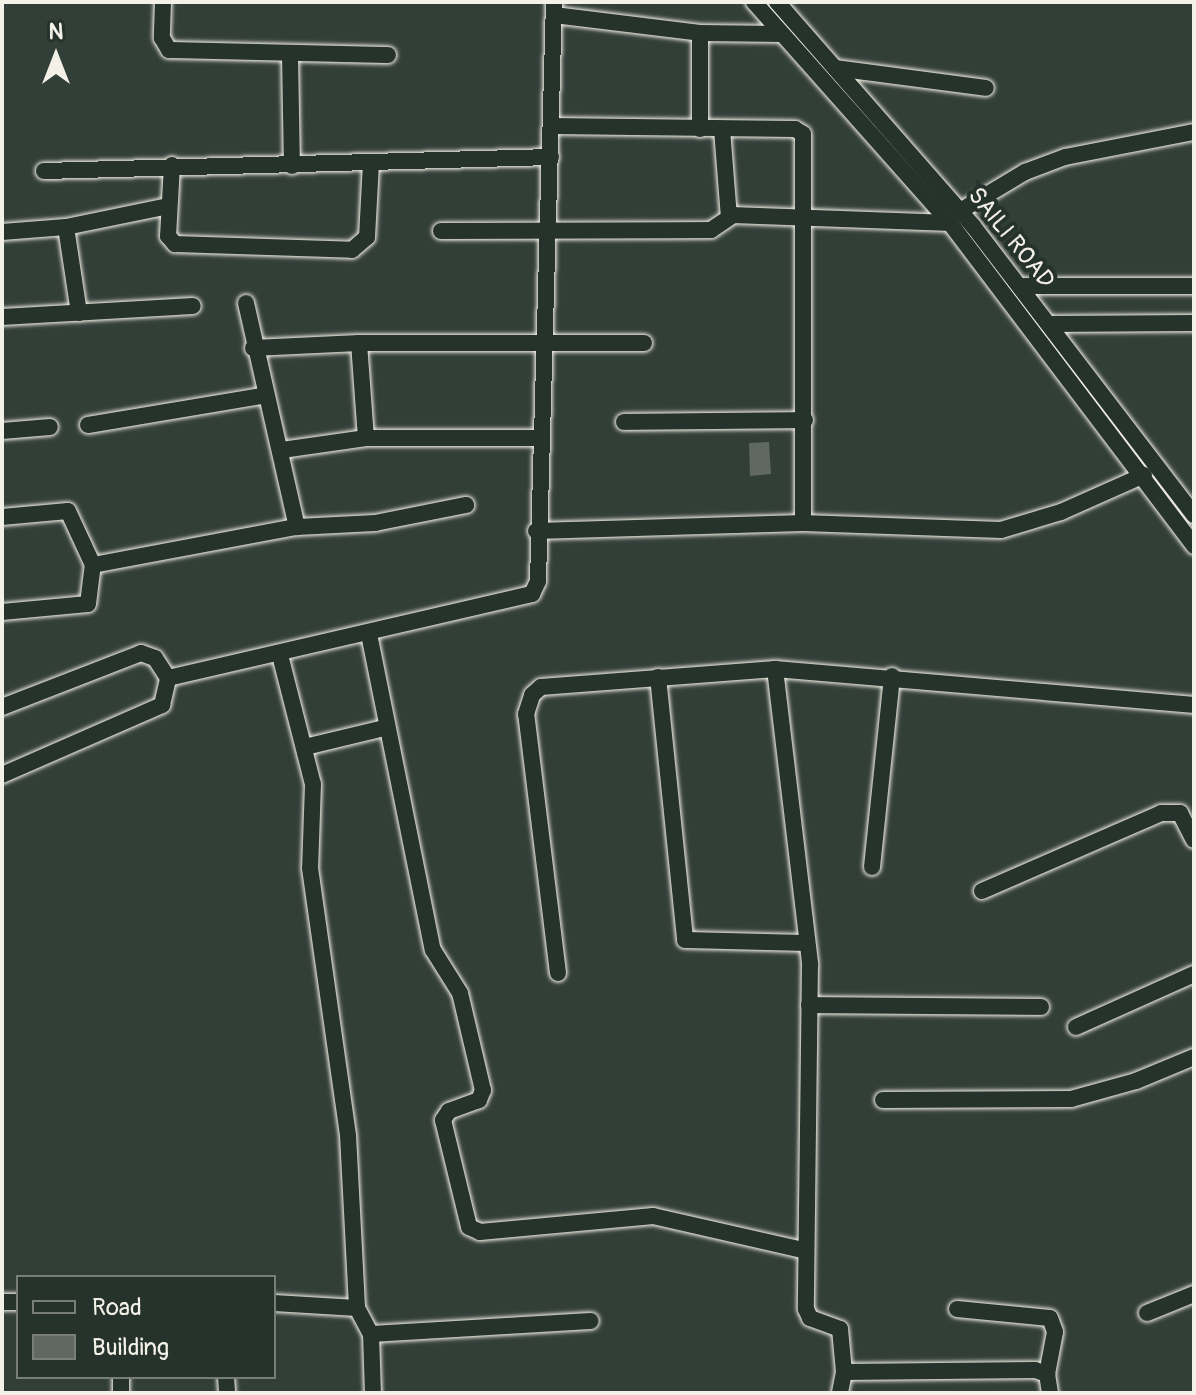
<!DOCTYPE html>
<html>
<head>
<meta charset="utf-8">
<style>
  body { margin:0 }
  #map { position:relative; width:1196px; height:1395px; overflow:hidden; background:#323e38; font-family:Pangolin,sans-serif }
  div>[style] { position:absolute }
  .building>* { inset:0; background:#5f6861 }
  .roads { filter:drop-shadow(0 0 2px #f4f1e8) drop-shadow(0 0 2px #f4f1e8) }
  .minor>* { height:16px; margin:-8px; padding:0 8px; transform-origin:8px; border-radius:8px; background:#26332d }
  span { translate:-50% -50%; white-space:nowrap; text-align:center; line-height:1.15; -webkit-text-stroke:8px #26332d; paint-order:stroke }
  .street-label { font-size:24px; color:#f4f1e8 }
  .frame { position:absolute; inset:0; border:4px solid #f4f1e8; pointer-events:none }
  .legend { position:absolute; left:16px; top:1275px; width:260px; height:104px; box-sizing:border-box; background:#26332d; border:2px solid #787f78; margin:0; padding:10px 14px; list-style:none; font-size:24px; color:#f4f1e8 }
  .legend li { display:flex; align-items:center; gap:16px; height:40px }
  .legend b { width:40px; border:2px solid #787f78 }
  .north { position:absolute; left:16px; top:16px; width:80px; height:80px; -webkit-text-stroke:6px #26332d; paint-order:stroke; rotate:0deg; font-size:22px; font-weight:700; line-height:32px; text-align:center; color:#f4f1e8 }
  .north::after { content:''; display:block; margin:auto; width:28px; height:36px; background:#f4f1e8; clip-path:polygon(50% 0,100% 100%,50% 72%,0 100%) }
</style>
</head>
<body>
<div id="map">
  <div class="building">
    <div style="clip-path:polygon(769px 442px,771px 474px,750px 476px,749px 443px)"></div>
  </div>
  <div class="roads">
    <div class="minor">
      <div style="left:163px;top:2px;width:36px;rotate:92deg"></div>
      <div style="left:162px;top:38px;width:14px;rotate:60deg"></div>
      <div style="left:169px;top:50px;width:219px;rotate:1.3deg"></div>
      <div style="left:754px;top:2px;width:295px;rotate:48.4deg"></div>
      <div style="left:950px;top:223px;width:405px;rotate:52.9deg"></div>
      <div style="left:777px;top:2px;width:298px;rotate:48.8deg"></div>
      <div style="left:973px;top:226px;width:364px;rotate:52.6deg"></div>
      <div style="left:554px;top:15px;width:147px;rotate:7deg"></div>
      <div style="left:700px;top:33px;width:82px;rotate:0.7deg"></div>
      <div style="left:290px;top:55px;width:111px;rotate:89deg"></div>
      <div style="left:835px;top:68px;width:152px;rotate:7.5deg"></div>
      <div style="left:552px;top:126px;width:243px;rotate:0.7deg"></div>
      <div style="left:795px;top:129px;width:9px;rotate:32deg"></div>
      <div style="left:803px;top:134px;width:389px;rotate:90deg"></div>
      <div style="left:700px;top:129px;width:96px;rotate:-90deg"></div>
      <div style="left:722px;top:129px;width:88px;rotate:85.5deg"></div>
      <div style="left:172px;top:165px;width:71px;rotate:93.2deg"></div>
      <div style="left:168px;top:236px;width:11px;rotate:49deg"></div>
      <div style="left:175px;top:244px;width:177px;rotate:1.9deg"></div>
      <div style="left:352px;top:250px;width:20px;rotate:-41deg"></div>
      <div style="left:367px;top:237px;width:75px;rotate:-86.9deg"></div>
      <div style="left:44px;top:171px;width:507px;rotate:-1.58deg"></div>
      <div style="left:960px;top:211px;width:76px;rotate:-31deg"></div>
      <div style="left:1025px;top:172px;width:43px;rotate:-20.6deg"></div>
      <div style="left:1065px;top:157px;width:131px;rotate:-11deg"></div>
      <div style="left:66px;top:227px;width:87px;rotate:81.4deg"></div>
      <div style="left:441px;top:231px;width:270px;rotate:-0.2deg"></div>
      <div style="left:711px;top:230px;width:27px;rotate:-34deg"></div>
      <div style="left:733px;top:215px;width:217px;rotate:2.1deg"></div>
      <div style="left:2px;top:232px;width:64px;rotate:-4.5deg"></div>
      <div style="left:66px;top:227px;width:104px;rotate:-11.6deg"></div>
      <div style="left:1020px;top:286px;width:174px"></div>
      <div style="left:246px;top:303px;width:230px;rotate:77.2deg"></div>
      <div style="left:2px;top:317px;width:191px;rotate:-3.3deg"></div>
      <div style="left:1049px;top:324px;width:145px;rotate:-0.4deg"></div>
      <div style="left:359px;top:343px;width:95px;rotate:85.8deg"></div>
      <div style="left:253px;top:348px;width:106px;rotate:-2.7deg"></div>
      <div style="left:359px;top:343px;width:285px"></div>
      <div style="left:624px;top:422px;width:181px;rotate:-0.6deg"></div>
      <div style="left:88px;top:425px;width:181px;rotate:-9.5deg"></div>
      <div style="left:2px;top:431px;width:48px;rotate:-4.8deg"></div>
      <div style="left:282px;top:450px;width:85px;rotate:-8.1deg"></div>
      <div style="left:366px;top:438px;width:173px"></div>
      <div style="left:2px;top:517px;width:66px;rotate:-5.2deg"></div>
      <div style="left:68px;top:511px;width:60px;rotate:65.2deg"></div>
      <div style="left:93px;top:565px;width:208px;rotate:-10.6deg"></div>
      <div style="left:297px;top:527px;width:78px;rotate:-2.9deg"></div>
      <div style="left:375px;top:523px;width:93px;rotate:-11.2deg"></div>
      <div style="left:536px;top:531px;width:267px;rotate:-1.7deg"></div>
      <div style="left:803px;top:523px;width:198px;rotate:2deg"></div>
      <div style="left:1001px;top:530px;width:63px;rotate:-16.7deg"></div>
      <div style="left:1061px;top:512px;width:91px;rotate:-24deg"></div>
      <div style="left:2px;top:612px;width:86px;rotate:-5.3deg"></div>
      <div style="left:88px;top:604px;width:39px;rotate:-83deg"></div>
      <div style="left:369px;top:634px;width:322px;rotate:78.6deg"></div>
      <div style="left:433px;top:950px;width:51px;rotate:57.9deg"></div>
      <div style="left:460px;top:993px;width:100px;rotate:76.7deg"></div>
      <div style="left:483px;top:1090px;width:11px;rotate:112deg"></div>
      <div style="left:479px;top:1100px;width:32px;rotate:160deg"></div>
      <div style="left:449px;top:1111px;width:11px;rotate:124deg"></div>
      <div style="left:443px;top:1120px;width:110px;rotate:76.3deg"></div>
      <div style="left:469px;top:1227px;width:12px;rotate:24deg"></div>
      <div style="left:480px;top:1232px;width:174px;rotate:-5.3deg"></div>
      <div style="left:653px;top:1216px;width:154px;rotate:12.8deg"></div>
      <div style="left:280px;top:655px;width:133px;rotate:75.7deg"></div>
      <div style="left:313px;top:784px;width:84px;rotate:92deg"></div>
      <div style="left:310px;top:868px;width:270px;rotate:81.9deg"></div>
      <div style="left:348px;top:1135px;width:173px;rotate:87deg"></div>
      <div style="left:775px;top:669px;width:297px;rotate:83.2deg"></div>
      <div style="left:810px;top:964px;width:345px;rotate:90.7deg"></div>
      <div style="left:806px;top:1309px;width:10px;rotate:66deg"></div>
      <div style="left:810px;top:1318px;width:32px;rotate:20deg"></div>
      <div style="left:840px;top:1329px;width:43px;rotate:84.7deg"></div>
      <div style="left:844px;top:1372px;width:21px;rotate:101deg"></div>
      <div style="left:658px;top:677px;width:264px;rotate:84.1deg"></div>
      <div style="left:685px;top:940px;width:122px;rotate:1.4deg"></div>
      <div style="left:2px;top:707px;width:149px;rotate:-21.2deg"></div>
      <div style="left:141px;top:653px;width:15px;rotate:20deg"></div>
      <div style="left:155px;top:658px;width:24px;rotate:57deg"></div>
      <div style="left:305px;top:747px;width:81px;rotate:-13.5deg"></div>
      <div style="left:2px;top:775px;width:175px;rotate:-23.6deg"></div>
      <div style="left:162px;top:705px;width:28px;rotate:-77deg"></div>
      <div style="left:168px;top:678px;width:374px;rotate:-13deg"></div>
      <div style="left:532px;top:594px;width:14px;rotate:-65deg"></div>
      <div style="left:538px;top:581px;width:579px;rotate:-88.42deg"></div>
      <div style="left:872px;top:867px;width:192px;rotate:-84deg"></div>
      <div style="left:982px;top:891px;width:195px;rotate:-23.5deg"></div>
      <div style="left:1161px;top:813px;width:19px"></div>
      <div style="left:1180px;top:813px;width:30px;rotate:63deg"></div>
      <div style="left:558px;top:973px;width:261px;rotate:-97deg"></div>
      <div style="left:526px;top:714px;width:20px;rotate:-72deg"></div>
      <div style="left:532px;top:695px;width:12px;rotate:-42deg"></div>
      <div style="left:541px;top:687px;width:235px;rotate:-4.4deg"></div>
      <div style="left:775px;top:669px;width:421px;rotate:4.9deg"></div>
      <div style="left:809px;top:1005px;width:232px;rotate:0.5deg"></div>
      <div style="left:1076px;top:1027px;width:129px;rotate:-24.2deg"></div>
      <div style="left:883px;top:1100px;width:188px;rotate:-0.3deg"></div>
      <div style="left:1071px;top:1099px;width:67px;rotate:-15.5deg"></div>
      <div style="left:1136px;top:1081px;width:63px;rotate:-22.5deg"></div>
      <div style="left:2px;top:1302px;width:16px"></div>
      <div style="left:274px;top:1303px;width:83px;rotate:3.4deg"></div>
      <div style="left:357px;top:1308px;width:30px;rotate:62deg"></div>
      <div style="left:371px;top:1334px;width:59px;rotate:88.1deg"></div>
      <div style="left:957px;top:1309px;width:93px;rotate:5.5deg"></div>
      <div style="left:1050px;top:1318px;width:15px;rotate:70deg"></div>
      <div style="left:1055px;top:1332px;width:43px;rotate:100.8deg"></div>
      <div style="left:1147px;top:1313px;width:51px;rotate:-22deg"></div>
      <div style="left:371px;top:1334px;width:220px;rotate:-3.4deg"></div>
      <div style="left:844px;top:1372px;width:191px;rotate:-0.6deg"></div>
      <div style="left:1035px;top:1370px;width:13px;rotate:18deg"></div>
      <div style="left:1047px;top:1374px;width:19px;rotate:81deg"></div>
      <div style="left:226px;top:1377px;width:16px;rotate:86deg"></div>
      <div style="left:121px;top:1393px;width:16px;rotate:-90deg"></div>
    </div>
  </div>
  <div class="street-label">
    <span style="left:1011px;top:238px;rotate:51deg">SAILI ROAD</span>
  </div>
  <div class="frame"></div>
  <ul class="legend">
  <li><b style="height:10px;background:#26332d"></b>Road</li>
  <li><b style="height:22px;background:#5f6861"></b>Building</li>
  </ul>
  <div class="north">N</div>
</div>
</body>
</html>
